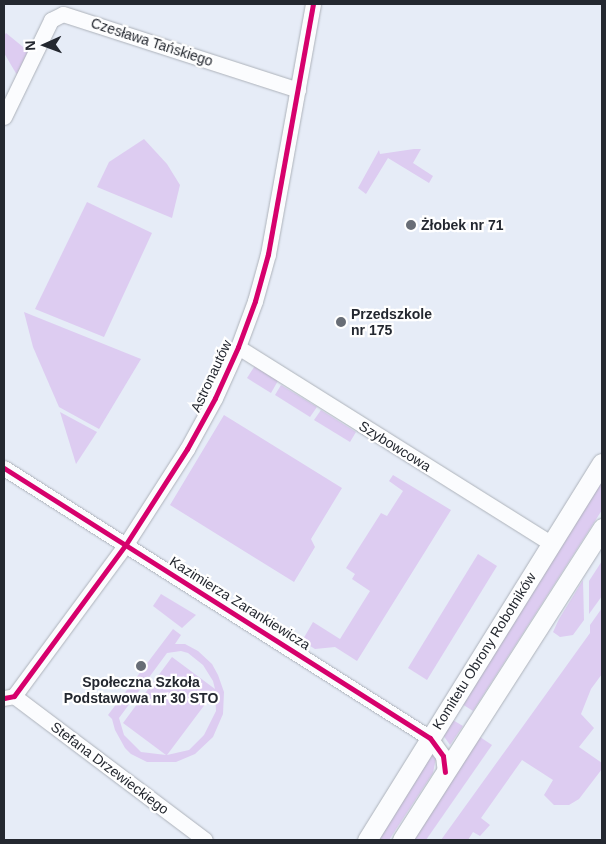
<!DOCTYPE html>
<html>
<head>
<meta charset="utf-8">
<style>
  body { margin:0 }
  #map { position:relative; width:606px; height:844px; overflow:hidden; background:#e6ecf7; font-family:Arial,sans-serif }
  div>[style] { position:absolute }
  .green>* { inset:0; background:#ddccf1 }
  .roads { filter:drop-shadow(0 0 1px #adb2ba) drop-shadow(0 0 1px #adb2ba) }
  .minor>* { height:15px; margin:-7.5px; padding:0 7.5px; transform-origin:7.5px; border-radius:7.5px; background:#fbfcfe }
  .tertiary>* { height:19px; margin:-9.5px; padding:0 9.5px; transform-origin:9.5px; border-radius:9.5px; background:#fbfcfe }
  .cycleway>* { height:5px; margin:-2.5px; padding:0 2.5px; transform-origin:2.5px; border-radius:2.5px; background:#d6006c }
  .dots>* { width:14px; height:14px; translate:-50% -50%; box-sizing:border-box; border:2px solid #fff; border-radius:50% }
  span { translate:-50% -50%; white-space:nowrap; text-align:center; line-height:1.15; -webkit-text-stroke:4.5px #fff; paint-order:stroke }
  .street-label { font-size:14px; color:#242830 }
  .poi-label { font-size:14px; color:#242830; font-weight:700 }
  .left { translate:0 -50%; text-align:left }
  .frame { position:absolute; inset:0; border:5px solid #242830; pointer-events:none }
  .north { position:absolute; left:20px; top:20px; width:50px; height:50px; -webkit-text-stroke:4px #fff; paint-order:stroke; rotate:268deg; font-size:14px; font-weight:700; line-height:20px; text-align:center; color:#242830 }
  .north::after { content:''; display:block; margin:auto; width:18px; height:22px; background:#242830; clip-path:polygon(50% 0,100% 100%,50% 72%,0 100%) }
</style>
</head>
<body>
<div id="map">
  <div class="green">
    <div style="clip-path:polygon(6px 33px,28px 51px,17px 75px,4px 53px,4px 36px)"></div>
    <div style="clip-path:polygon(144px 139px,167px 164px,180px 185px,172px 218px,97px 187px,109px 162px)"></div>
    <div style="clip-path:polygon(414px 149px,421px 149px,413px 163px,433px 176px,429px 183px,388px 158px,366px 194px,358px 188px,379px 150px,380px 154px)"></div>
    <div style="clip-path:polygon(87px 202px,152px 233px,104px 337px,35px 309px)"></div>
    <div style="clip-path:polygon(24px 312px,141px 359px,99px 429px,59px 407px,33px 347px)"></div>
    <div style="clip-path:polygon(256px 364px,279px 379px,271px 393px,247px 378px)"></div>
    <div style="clip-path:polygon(281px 385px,317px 407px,310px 417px,275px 395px)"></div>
    <div style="clip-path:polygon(321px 410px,356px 432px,350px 442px,314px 420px)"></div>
    <div style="clip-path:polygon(60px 412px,97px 432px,76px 464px)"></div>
    <div style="clip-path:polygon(224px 415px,342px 488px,311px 539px,315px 547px,294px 582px,170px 505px)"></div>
    <div style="clip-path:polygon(393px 475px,451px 510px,357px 661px,335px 647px,315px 649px,302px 641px,313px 622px,340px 639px,370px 591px,352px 579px,355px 574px,346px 568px,381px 513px,387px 516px,403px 491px,389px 481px)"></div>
    <div style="clip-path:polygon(602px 479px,602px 510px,473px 711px,462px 704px)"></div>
    <div style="clip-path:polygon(602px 549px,583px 580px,584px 620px,573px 635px,560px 637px,553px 632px,559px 619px)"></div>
    <div style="clip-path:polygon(478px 554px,497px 566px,427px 680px,408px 668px)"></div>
    <div style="clip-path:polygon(602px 561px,602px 596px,589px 614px,589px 581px)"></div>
    <div style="clip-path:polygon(161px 594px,196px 615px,182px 628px,153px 606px)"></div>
    <div style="clip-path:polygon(602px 608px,602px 674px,591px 689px,581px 714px,594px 728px,579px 747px,602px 763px,602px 769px,579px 799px,569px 805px,554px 805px,544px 795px,553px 780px,522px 760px,481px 818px,490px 825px,480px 836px,473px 832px,468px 840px,441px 840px,590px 633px,590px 625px)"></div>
    <div style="clip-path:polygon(evenodd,173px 629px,181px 635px,175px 644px,185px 644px,198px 651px,212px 664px,218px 675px,224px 692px,223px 714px,213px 737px,195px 754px,176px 762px,147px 762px,131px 754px,125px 748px,115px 730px,112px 719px,108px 715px,173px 629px,181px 651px,188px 653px,203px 665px,213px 681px,215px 689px,172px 657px,123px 723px,166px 755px,141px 752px,124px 735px,119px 718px,167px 653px,181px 651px,173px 629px,215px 691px,216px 711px,204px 735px,189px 750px,167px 755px,215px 691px)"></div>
    <div style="clip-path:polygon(451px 719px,463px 726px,450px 745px,443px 735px)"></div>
    <div style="clip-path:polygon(480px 737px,492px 745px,426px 840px,413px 840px)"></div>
    <div style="clip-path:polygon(433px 753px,436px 758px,433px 773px,389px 840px,377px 840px)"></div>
  </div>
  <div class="roads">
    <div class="minor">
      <div style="left:4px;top:117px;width:108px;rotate:-64.1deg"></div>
      <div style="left:51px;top:20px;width:13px;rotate:-27deg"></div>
      <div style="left:63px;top:14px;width:247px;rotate:17.9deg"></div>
      <div style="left:238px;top:347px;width:371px;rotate:32.1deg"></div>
      <div style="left:4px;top:468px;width:504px;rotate:32.37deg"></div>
      <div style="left:430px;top:738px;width:22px;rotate:54deg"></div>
      <div style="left:443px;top:756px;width:16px;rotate:83deg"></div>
      <div style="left:14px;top:696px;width:239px;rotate:37deg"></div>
      <div style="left:4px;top:698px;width:10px;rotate:-11deg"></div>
      <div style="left:14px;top:696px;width:189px;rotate:-53.6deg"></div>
      <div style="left:126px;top:544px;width:113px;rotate:-57.3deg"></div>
      <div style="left:187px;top:449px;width:58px;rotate:-61.2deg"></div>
      <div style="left:215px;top:398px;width:56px;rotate:-65.7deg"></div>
      <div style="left:238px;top:347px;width:49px;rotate:-69.7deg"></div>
      <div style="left:255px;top:301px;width:49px;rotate:-74.5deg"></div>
      <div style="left:268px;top:254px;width:254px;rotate:-79.8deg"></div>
    </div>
    <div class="tertiary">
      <div style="left:367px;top:840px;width:444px;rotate:-58.1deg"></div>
      <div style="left:402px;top:840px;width:371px;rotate:-57.3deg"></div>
    </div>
  </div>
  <div class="cycleway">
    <div style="left:4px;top:468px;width:504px;rotate:32.37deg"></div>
    <div style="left:430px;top:738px;width:22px;rotate:54deg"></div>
    <div style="left:443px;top:756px;width:16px;rotate:83deg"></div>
    <div style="left:4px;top:698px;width:10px;rotate:-11deg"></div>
    <div style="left:14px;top:696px;width:189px;rotate:-53.6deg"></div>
    <div style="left:126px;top:544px;width:113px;rotate:-57.3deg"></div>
    <div style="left:187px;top:449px;width:58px;rotate:-61.2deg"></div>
    <div style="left:215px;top:398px;width:56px;rotate:-65.7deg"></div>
    <div style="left:238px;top:347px;width:49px;rotate:-69.7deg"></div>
    <div style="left:255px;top:301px;width:49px;rotate:-74.5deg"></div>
    <div style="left:268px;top:254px;width:254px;rotate:-79.8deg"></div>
  </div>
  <div class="dots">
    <div style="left:411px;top:225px;background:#686d76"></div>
    <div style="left:341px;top:322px;background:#686d76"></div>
    <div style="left:141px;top:666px;background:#686d76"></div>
  </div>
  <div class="street-label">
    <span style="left:152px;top:42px;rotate:18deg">Czesława Tańskiego</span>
    <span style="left:211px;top:376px;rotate:-65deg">Astronautów</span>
    <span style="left:395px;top:446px;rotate:32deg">Szybowcowa</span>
    <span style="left:240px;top:603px;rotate:32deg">Kazimierza Zarankiewicza</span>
    <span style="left:484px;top:651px;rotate:-58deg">Komitetu Obrony Robotników</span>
    <span style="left:110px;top:768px;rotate:37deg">Stefana Drzewieckiego</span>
  </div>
  <div class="poi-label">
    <span class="left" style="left:421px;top:225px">Żłobek nr 71</span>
    <span class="left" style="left:351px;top:322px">Przedszkole<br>nr 175</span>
    <span style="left:141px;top:690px">Społeczna Szkoła<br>Podstawowa nr 30 STO</span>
  </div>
  <div class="frame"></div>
  <div class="north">N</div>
</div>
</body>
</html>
